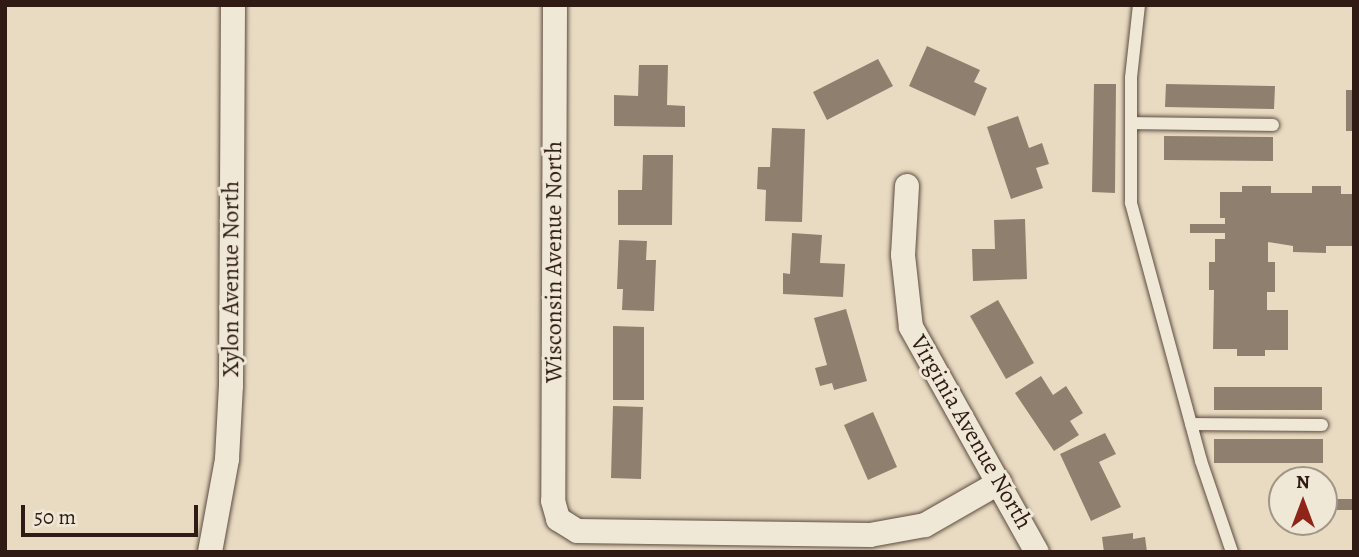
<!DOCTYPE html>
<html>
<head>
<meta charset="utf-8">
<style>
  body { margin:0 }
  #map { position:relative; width:1359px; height:557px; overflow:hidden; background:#e8dbc2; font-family:Alegreya,serif }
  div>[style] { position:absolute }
  .building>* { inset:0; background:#8f7f6e }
  .roads { filter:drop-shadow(0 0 2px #5d4b3f) drop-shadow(0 0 2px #5d4b3f) }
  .lane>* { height:12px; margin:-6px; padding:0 6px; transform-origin:6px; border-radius:6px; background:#f0e8d7 }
  .street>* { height:24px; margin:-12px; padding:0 12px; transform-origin:12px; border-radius:12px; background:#f0e8d7 }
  span { translate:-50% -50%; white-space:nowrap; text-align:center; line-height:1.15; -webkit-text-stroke:6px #f0e8d7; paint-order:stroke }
  .street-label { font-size:24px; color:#2f1b13 }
  .frame { position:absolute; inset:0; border:7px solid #2f1b13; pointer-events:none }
  .north { position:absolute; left:1268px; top:466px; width:70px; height:70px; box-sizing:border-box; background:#f0e8d7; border:2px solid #a39689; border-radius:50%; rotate:0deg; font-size:19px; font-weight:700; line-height:28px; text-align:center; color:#2f1b13 }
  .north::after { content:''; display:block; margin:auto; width:24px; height:32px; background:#8f2418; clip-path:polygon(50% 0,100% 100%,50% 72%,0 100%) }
  .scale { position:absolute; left:21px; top:505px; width:177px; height:32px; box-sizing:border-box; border:4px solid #2f1b13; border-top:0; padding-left:9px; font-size:21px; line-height:24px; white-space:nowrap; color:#2f1b13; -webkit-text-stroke:5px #f0e8d7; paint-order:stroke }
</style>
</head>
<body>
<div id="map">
  <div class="building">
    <div style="clip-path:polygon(927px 46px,980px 70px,974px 82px,987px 88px,975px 116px,909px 86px)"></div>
    <div style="clip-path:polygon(878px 59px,893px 86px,827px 120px,813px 92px)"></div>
    <div style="clip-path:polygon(639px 65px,668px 65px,667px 105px,685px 106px,685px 127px,614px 126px,614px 95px,638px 96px)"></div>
    <div style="clip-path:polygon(1094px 84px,1116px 84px,1115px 193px,1092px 192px)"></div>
    <div style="clip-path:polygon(1166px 84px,1275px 86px,1274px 109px,1165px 107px)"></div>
    <div style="clip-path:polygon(1346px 90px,1354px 90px,1354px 131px,1346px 131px)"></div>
    <div style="clip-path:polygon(1018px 116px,1029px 148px,1042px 143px,1049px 164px,1036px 168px,1043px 188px,1011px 199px,987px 127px)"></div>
    <div style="clip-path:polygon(772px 128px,805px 129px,802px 222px,765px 221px,766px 190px,757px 189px,758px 167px,770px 167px)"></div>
    <div style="clip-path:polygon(1164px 136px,1273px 137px,1273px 161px,1164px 160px)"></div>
    <div style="clip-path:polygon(643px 155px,673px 155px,672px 225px,618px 225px,618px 190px,642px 190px)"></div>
    <div style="clip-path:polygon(1242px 186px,1271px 186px,1271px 193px,1312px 193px,1312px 186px,1341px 186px,1341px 194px,1354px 194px,1354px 246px,1326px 246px,1326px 253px,1293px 252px,1293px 246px,1268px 242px,1268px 262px,1275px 262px,1275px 292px,1267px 292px,1267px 310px,1288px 310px,1288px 350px,1265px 350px,1265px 356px,1237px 356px,1237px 349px,1213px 349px,1214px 290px,1209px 290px,1209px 262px,1215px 262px,1215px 239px,1225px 239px,1225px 233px,1190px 233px,1190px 224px,1225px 224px,1225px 218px,1220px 218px,1220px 192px,1242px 192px)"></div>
    <div style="clip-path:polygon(1025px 219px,1027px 279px,973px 281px,972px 249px,995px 249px,994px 220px)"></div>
    <div style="clip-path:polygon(792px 233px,822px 235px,820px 263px,845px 264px,843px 297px,783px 294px,783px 273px,790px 274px)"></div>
    <div style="clip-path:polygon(619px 240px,647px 241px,646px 260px,656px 260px,654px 311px,622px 310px,623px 289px,617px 289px)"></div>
    <div style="clip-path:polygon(998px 300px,1034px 363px,1006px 379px,970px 316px)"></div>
    <div style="clip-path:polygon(846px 309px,867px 381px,834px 390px,832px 383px,820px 386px,815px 368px,827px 365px,814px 318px)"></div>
    <div style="clip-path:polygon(613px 326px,644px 327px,644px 400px,613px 400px)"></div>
    <div style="clip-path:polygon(1041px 376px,1053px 395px,1066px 386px,1083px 413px,1070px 421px,1079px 435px,1054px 451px,1015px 393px)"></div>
    <div style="clip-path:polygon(1214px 387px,1322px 387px,1322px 410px,1214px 410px)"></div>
    <div style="clip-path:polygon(613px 406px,643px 407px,641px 479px,611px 478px)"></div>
    <div style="clip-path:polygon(873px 412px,897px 467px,868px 480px,844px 425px)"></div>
    <div style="clip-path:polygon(1105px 433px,1116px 454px,1099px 462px,1121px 507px,1091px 521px,1060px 454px)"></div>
    <div style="clip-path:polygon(1214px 439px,1323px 439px,1323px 463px,1214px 463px)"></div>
    <div style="clip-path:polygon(1333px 499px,1354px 499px,1354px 510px,1333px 510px)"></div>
    <div style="clip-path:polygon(1133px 533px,1133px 539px,1145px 537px,1147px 552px,1104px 552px,1102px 537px)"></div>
  </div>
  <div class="roads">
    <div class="lane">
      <div style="left:1139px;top:5px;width:73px;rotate:96.3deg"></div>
      <div style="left:1131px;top:78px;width:125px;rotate:90deg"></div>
      <div style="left:1131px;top:203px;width:267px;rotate:74.8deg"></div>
      <div style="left:1201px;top:461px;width:96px;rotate:71.2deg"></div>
      <div style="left:1131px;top:123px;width:142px;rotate:0.8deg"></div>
      <div style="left:1191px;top:424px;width:131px;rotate:0.4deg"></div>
    </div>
    <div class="street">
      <div style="left:555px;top:5px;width:496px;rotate:90.2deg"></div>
      <div style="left:553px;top:501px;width:19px;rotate:74deg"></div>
      <div style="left:558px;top:519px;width:22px;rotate:32deg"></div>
      <div style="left:577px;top:531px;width:293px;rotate:0.8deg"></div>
      <div style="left:870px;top:535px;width:56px;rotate:-10.3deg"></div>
      <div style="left:925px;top:525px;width:86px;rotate:-29.8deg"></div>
      <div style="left:907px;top:186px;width:69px;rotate:93.3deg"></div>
      <div style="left:903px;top:255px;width:72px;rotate:83.7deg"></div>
      <div style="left:911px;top:327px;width:258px;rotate:60.8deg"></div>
      <div style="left:210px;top:552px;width:95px;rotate:-79.6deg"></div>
      <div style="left:227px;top:459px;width:73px;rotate:-86.9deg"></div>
      <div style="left:231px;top:386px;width:381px;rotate:-89.7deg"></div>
    </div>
  </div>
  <div class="street-label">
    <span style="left:554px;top:262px;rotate:-90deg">Wisconsin Avenue North</span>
    <span style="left:231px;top:279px;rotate:-90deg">Xylon Avenue North</span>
    <span style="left:971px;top:432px;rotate:60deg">Virginia Avenue North</span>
  </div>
  <div class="frame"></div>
  <div class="north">N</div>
  <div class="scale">50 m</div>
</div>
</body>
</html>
